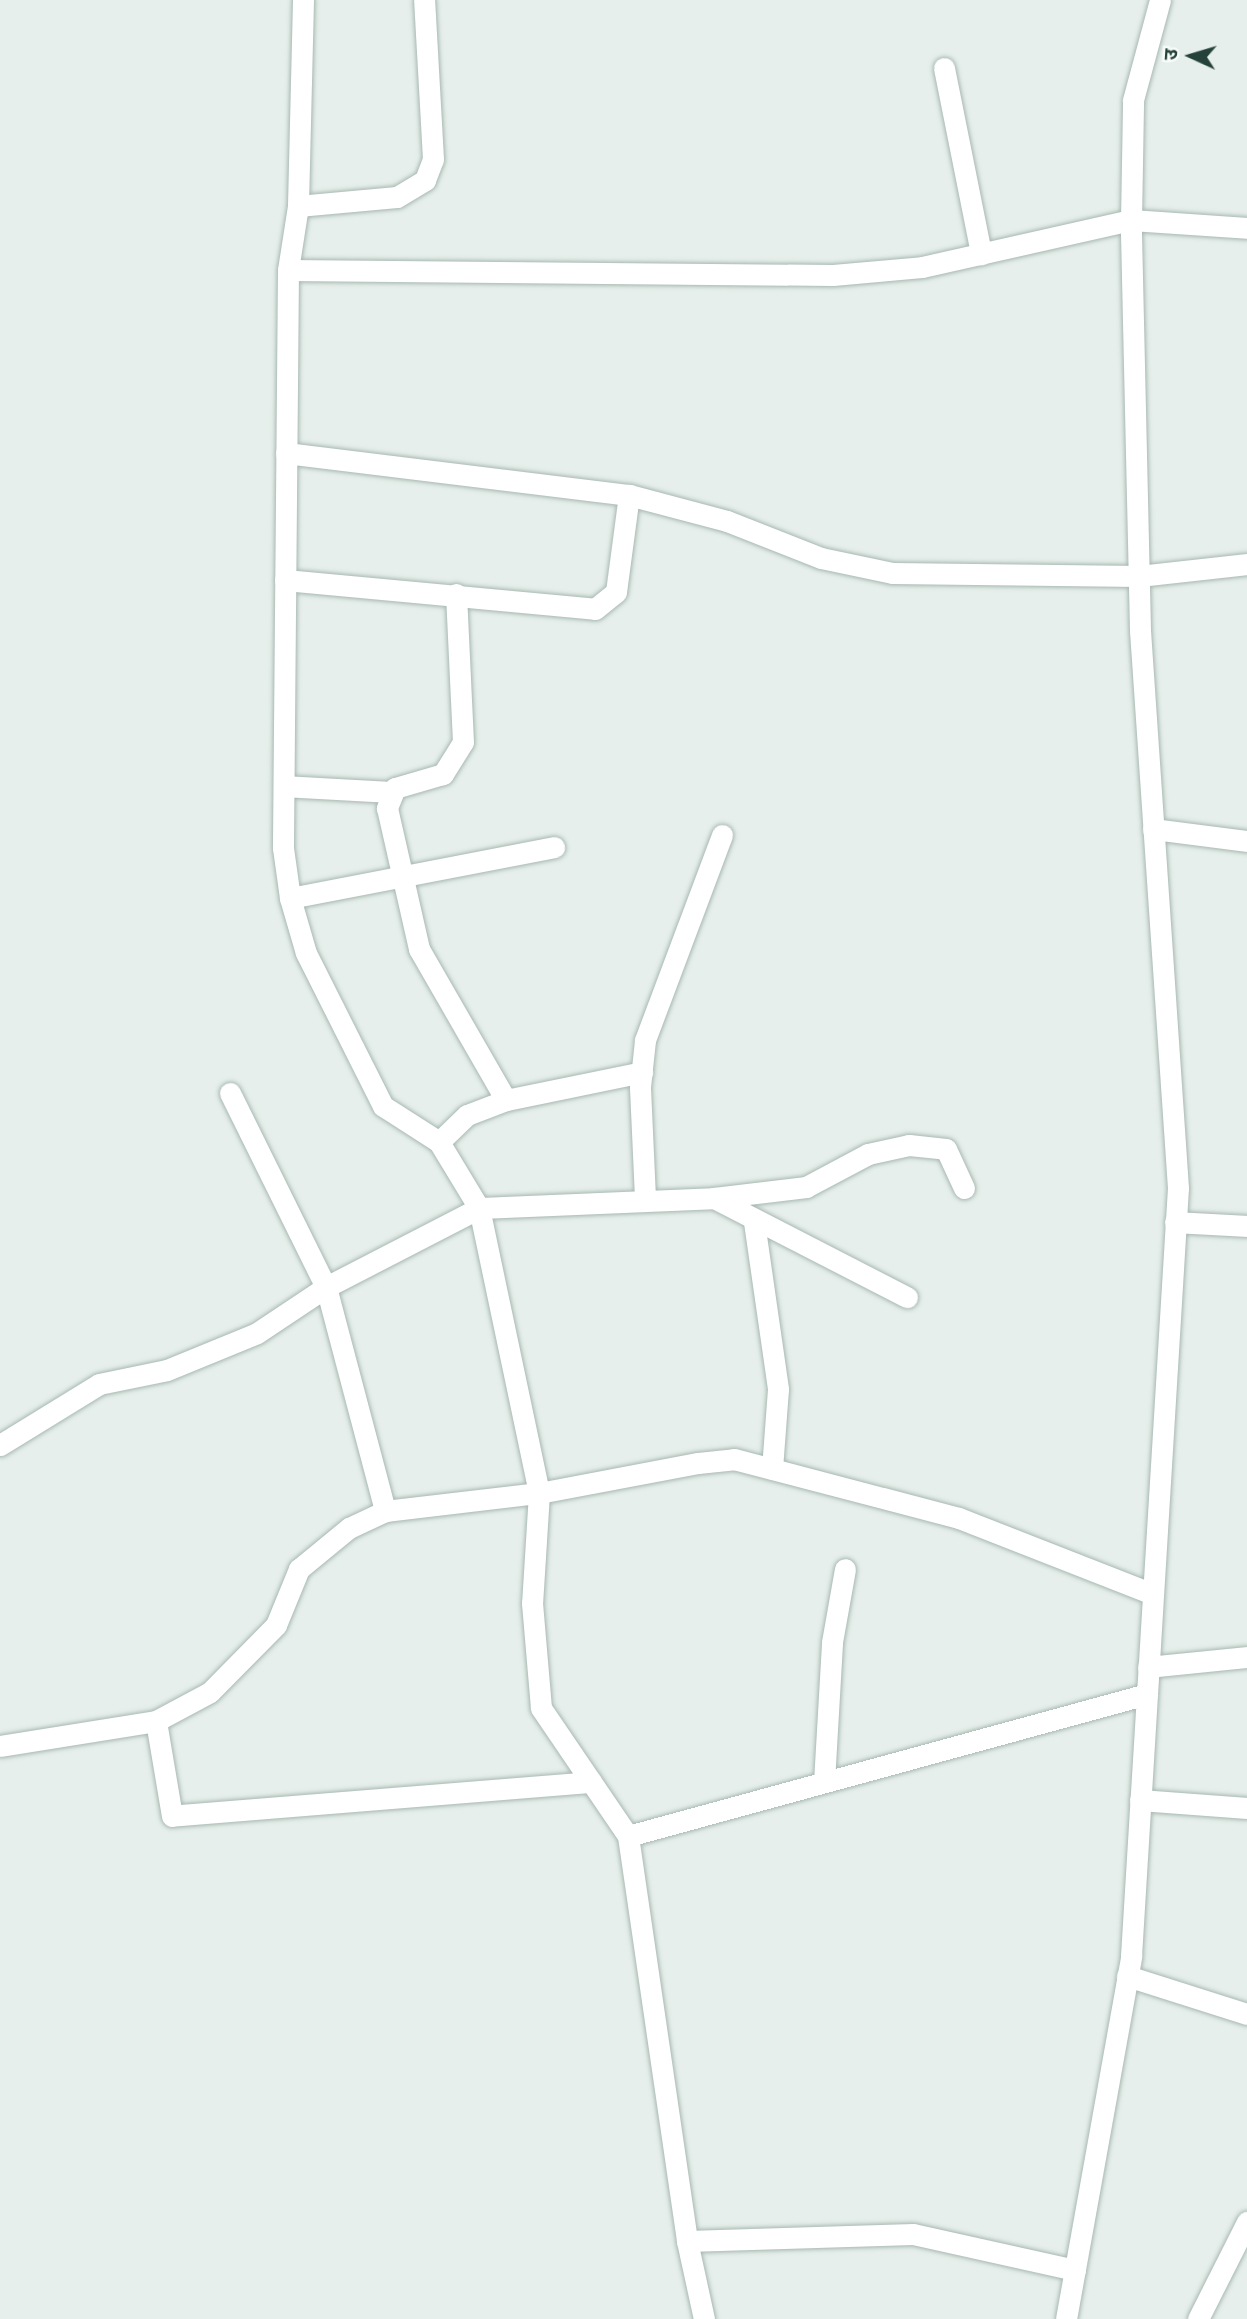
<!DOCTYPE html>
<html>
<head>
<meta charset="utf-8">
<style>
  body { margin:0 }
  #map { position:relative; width:1247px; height:2319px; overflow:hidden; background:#e6efeb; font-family:Quicksand,"Noto Sans Devanagari",sans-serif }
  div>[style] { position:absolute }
  .roads { filter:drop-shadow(0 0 2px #a8b8b2) drop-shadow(0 0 2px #a8b8b2) }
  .minor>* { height:21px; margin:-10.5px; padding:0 10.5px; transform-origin:10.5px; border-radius:10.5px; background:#fff }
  span { translate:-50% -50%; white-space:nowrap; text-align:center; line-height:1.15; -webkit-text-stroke:7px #f7fbf9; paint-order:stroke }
  .north { position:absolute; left:1156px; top:21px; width:70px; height:70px; -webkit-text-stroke:5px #f7fbf9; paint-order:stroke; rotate:274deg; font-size:19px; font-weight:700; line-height:28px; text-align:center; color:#24423a }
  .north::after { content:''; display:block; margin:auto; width:24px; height:32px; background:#24423a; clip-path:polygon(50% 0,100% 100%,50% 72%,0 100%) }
</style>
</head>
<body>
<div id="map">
  <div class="roads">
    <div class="minor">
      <div style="left:303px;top:0;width:206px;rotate:91.4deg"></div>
      <div style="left:298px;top:206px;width:65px;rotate:98.9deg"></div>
      <div style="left:288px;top:270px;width:578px;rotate:90.5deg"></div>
      <div style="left:283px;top:848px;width:50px;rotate:82deg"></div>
      <div style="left:290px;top:898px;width:57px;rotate:73.8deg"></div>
      <div style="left:306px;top:953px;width:171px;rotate:63.3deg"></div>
      <div style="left:383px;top:1106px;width:67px;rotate:32.7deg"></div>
      <div style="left:439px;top:1142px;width:77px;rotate:58.8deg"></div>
      <div style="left:479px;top:1208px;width:291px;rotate:78.1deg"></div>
      <div style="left:539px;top:1493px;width:110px;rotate:93.6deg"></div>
      <div style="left:532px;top:1603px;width:105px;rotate:85.1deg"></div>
      <div style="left:541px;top:1708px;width:155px;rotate:55.8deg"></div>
      <div style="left:628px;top:1836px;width:409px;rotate:81.7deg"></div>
      <div style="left:687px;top:2241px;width:80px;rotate:77.7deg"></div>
      <div style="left:944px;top:68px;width:190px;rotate:78.7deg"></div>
      <div style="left:298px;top:206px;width:99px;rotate:-5.2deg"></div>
      <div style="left:397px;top:197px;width:33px;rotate:-31deg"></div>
      <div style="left:425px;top:180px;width:22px;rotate:-69deg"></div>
      <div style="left:433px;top:159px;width:159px;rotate:-93.2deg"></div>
      <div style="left:288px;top:270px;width:545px;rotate:0.53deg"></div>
      <div style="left:833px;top:275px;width:89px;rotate:-5.1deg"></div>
      <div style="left:922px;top:267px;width:214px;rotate:-12.7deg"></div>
      <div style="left:1131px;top:220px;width:116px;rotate:3.9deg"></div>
      <div style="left:286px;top:453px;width:346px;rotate:7deg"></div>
      <div style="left:629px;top:495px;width:101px;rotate:14.9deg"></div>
      <div style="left:727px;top:521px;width:101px;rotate:21.5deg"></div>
      <div style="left:821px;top:558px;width:73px;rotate:11.9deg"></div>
      <div style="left:892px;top:573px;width:247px;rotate:0.7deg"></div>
      <div style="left:1139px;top:576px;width:109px;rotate:-6.3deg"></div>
      <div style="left:285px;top:580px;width:311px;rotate:5.3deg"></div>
      <div style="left:595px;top:609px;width:27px;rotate:-39deg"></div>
      <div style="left:616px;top:592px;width:98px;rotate:-82.4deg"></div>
      <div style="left:456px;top:594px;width:148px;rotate:87.3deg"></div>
      <div style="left:463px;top:742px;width:38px;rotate:122deg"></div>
      <div style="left:443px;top:774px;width:50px;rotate:163.7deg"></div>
      <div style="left:395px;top:788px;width:22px;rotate:112deg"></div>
      <div style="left:387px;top:808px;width:145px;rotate:77.2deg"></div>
      <div style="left:419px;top:949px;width:174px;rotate:60.1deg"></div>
      <div style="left:284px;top:786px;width:106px;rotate:3.2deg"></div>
      <div style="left:1153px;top:829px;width:95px;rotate:7.3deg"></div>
      <div style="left:290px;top:898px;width:269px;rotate:-10.9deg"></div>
      <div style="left:230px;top:1093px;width:216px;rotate:63.7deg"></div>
      <div style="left:326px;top:1287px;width:232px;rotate:75.2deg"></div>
      <div style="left:439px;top:1142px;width:39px;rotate:-44deg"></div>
      <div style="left:467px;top:1115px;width:42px;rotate:-21deg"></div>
      <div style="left:506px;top:1100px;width:139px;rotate:-11.6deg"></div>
      <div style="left:645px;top:1198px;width:111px;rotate:-92.6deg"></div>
      <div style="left:640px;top:1087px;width:47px;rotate:-83.9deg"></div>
      <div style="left:645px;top:1040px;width:219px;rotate:-69.4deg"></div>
      <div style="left:714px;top:1198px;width:93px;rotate:-6.8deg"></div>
      <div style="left:806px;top:1187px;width:70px;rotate:-28deg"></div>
      <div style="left:868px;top:1154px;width:42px;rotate:-12.4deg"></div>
      <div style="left:909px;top:1145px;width:37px;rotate:6deg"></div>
      <div style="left:946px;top:1149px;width:43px;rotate:65.2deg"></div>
      <div style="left:754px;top:1222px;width:169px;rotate:81.8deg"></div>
      <div style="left:778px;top:1389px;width:80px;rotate:94.3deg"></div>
      <div style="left:1175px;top:1222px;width:72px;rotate:3.2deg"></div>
      <div style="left:0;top:1445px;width:116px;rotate:-31.6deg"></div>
      <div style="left:99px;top:1384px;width:69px;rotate:-11.6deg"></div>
      <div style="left:167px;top:1370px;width:97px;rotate:-22.3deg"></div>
      <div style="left:257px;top:1333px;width:83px;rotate:-33.7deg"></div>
      <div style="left:326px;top:1287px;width:172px;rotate:-27.3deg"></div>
      <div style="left:479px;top:1208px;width:235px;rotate:-2.4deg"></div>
      <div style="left:714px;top:1198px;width:217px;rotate:27.2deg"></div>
      <div style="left:1148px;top:1667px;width:100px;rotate:-5.8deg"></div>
      <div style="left:0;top:1746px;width:158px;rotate:-9.1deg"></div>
      <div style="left:591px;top:1782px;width:420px;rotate:175.4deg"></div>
      <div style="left:172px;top:1816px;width:96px;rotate:-99.6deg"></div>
      <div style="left:156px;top:1721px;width:61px;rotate:-28.2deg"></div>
      <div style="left:210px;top:1692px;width:94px;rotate:-45.4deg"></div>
      <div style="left:276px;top:1625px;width:61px;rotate:-67.7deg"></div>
      <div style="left:299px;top:1569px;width:65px;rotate:-39.4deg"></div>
      <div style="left:349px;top:1528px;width:40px;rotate:-25deg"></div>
      <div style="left:385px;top:1511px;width:155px;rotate:-6.7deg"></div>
      <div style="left:539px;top:1493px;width:162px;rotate:-10.7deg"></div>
      <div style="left:698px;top:1463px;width:36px;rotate:-6deg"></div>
      <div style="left:734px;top:1459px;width:233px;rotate:14.7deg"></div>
      <div style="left:959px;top:1518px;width:208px;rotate:21.4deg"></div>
      <div style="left:824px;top:1782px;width:140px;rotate:-86.7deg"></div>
      <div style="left:832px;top:1642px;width:74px;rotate:-79.9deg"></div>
      <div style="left:1140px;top:1800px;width:107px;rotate:4.3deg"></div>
      <div style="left:628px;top:1836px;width:538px;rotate:-15.3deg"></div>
      <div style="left:1127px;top:1976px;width:126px;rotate:17.6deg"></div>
      <div style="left:687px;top:2241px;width:226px;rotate:-1.8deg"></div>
      <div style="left:913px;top:2234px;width:166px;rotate:12.5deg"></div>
      <div style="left:1066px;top:2319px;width:369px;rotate:-79.8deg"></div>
      <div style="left:1131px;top:1956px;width:769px;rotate:-86.5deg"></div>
      <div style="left:1178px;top:1188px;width:559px;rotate:-93.9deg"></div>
      <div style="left:1140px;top:630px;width:410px;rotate:-91.3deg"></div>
      <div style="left:1131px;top:220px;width:120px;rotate:-89deg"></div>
      <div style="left:1133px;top:100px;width:104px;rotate:-74.9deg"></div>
      <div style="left:1198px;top:2319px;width:109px;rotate:-63.2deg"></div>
    </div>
  </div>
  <div class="north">उ</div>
</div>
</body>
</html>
